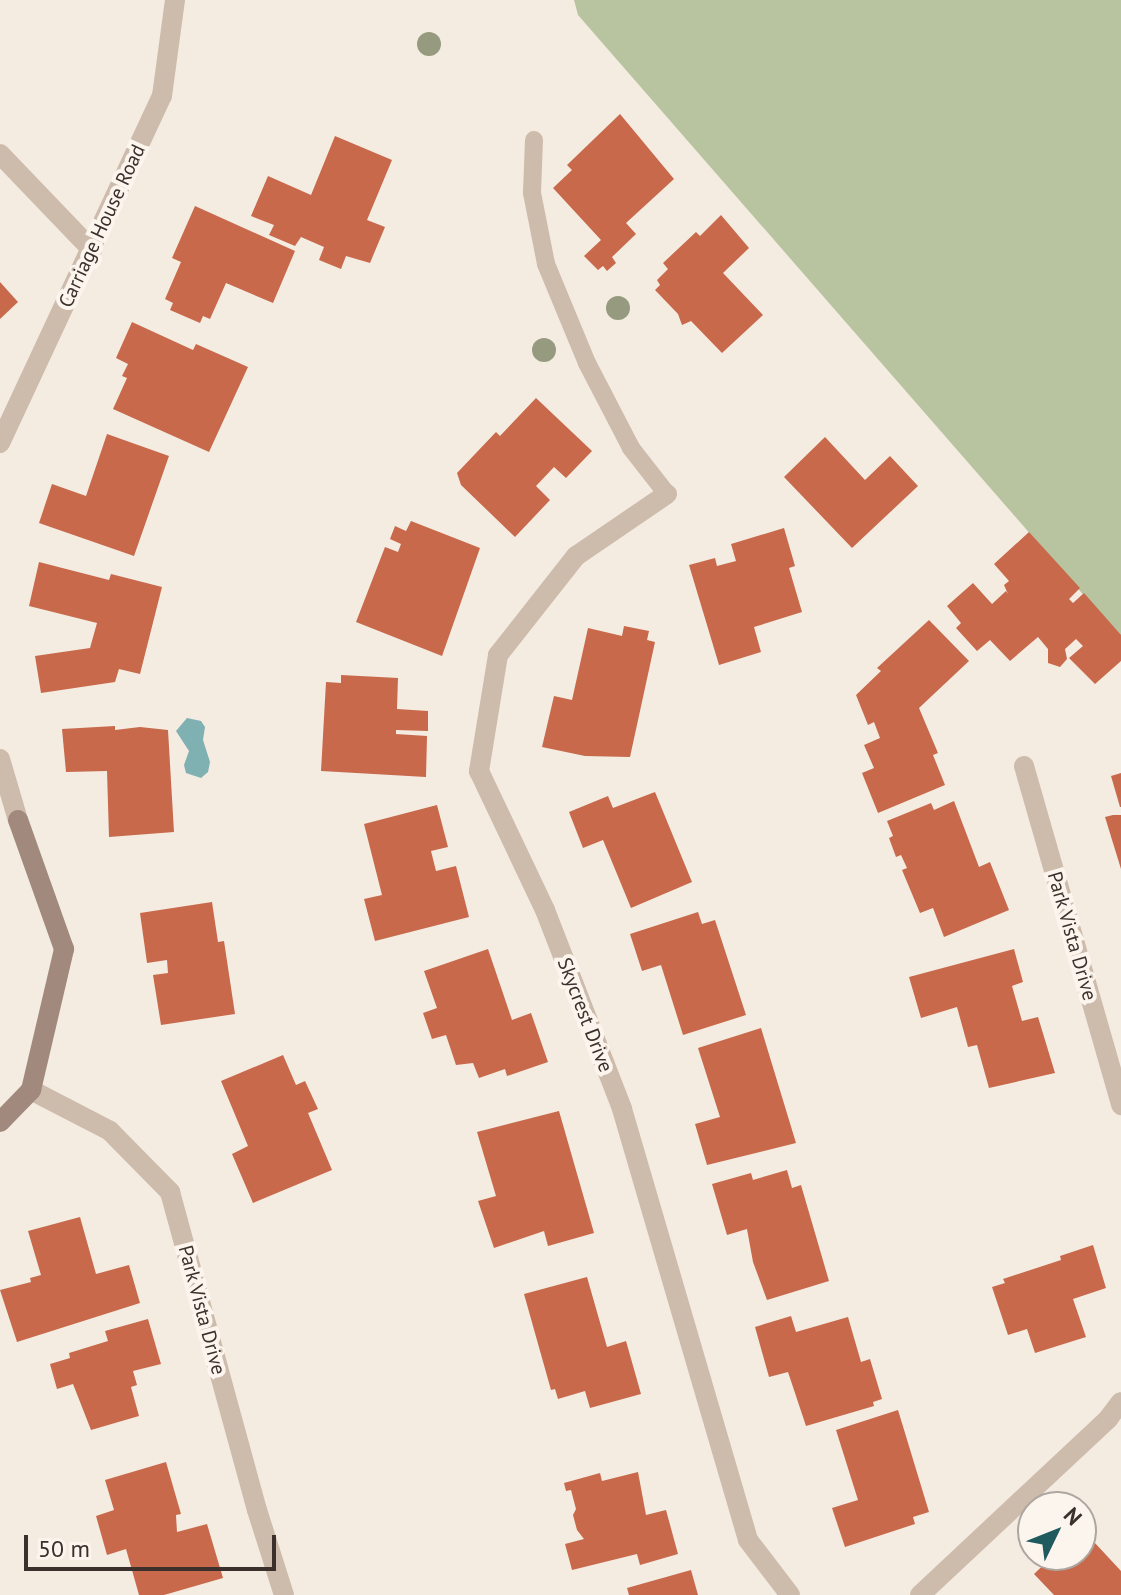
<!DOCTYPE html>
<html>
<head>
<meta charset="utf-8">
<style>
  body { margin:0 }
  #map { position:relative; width:1121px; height:1595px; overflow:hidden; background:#f4ebe1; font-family:"PT Sans",sans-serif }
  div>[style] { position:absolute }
  .green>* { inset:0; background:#b8c4a0 }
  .water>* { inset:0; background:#7fb0b2 }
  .building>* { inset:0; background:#c8694b }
  .lane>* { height:18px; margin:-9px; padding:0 9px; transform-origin:9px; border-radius:9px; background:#cdbbac }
  .street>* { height:20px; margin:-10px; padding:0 10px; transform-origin:10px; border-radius:10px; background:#cdbbac }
  .secondary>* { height:20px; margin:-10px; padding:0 10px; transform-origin:10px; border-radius:10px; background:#a18a7d }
  .trees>* { width:24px; height:24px; margin:-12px; border-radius:50%; background:#969b7f }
  span { translate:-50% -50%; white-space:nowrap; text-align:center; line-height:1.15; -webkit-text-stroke:8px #fbf5ee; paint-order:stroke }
  .street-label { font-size:20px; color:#3b302b }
  .north { position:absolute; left:1017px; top:1491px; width:80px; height:80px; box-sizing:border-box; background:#fbf5ee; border:2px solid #aea6a0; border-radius:50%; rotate:47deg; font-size:22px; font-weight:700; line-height:32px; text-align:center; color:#3b302b }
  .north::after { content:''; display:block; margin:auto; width:28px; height:36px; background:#1f5a5e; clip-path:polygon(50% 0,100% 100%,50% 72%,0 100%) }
  .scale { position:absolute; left:24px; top:1535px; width:252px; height:36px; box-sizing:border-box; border:4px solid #3b302b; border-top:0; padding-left:10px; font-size:24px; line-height:28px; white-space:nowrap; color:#3b302b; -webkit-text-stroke:6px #fbf5ee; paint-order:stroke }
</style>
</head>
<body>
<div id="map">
  <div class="green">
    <div style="clip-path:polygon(574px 0,1121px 0,1121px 638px,578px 15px)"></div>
  </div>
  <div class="water">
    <div style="clip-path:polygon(187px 718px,201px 721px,205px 727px,203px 740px,210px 762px,208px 772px,201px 778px,186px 773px,184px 765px,189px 751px,176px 731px)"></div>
  </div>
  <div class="building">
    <div style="clip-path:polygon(620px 114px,674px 179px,626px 223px,636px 234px,612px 257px,616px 263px,607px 271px,603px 266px,598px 270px,584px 256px,601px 240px,553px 188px,572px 170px,567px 165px)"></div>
    <div style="clip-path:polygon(335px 136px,392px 160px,367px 220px,385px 227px,370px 263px,346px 256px,341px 269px,319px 260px,324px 247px,301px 237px,295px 246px,269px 235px,274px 225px,251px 216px,268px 176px,311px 195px)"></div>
    <div style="clip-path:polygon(195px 206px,295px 251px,273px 303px,226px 283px,210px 319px,203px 316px,200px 323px,170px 310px,173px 303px,165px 299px,181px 262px,172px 258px)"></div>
    <div style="clip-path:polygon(721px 215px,749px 248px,723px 273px,763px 315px,722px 353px,691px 321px,682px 325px,678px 314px,655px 290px,660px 285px,657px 280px,668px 269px,663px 263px,696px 232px,700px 236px)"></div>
    <div style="clip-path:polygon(0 282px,18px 302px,0 319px)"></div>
    <div style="clip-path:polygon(132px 322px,193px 350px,196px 344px,248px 367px,209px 452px,113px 409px,127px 378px,122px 376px,128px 364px,116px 358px)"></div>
    <div style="clip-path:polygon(536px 398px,592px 451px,566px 478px,554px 467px,536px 486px,550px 500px,515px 537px,461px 485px,457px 473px,496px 432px,500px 436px)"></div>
    <div style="clip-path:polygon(107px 434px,169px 456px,134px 556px,39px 523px,52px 484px,86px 496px)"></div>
    <div style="clip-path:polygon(825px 437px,865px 480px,890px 456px,918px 486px,852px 548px,784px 477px)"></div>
    <div style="clip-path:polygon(411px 521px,480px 548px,442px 656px,356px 622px,385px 547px,398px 552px,401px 544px,390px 539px,395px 526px,406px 531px)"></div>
    <div style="clip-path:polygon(784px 528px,795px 566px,789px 568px,802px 612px,754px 627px,761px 652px,719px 665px,689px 565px,715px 558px,717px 566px,736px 561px,731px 544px)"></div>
    <div style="clip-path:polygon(1029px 532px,1080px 588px,1069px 599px,1073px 603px,1084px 593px,1121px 635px,1121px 661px,1095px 684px,1069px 658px,1083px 646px,1076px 639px,1065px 649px,1067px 659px,1060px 667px,1048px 663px,1048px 649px,1038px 637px,1010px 661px,990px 640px,977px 651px,956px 628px,961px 623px,947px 606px,973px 583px,992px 604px,1006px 591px,1008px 594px,1004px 585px,1009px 581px,994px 564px)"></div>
    <div style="clip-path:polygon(39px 562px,109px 580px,111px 574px,162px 587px,140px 674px,119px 669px,115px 682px,41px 693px,35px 656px,90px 648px,97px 623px,29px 606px)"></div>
    <div style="clip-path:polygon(929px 620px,969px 661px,919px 708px,938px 753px,933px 755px,945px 785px,878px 813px,862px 773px,874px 768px,864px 745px,880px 738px,874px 722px,868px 725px,856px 695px,881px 671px,877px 668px)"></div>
    <div style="clip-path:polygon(624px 626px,649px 631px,647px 640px,655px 642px,630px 757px,585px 756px,542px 747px,554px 696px,572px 700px,588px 628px,622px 636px)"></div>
    <div style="clip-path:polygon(341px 675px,398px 678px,397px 709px,428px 711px,428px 731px,396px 730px,396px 734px,427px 736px,426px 777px,321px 771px,326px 682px,341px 683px)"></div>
    <div style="clip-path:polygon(115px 726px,115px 730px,140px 727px,168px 730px,174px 832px,109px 837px,107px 771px,66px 772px,62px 729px)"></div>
    <div style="clip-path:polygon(1121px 773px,1121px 807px,1120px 807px,1111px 776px)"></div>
    <div style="clip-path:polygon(655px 792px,692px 882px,631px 908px,603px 840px,583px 848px,569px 812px,608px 796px,613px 808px)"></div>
    <div style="clip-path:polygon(954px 801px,979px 867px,990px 862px,1009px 910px,944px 937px,933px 908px,920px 913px,902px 870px,907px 868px,901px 855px,896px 857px,889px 838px,893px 836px,887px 821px,931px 803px,934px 810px)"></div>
    <div style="clip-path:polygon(437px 805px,448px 847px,431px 851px,436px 871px,456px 866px,469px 917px,375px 941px,364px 899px,382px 895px,364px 824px)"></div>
    <div style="clip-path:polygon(1113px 815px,1121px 815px,1121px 869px,1105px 817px)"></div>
    <div style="clip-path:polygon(212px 902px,218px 942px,224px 941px,235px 1014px,161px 1025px,153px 975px,168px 973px,167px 960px,147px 963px,140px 913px)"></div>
    <div style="clip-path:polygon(698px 912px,702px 924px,715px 920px,746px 1015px,683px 1035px,661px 965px,642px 971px,630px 934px)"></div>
    <div style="clip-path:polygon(488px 949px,512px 1020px,531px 1013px,548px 1062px,507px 1076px,505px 1069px,479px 1078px,473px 1063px,456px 1065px,446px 1035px,432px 1039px,423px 1013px,437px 1008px,424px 971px)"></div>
    <div style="clip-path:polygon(1014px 949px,1023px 982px,1012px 986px,1022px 1021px,1038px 1017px,1055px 1073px,989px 1088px,977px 1045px,968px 1047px,957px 1007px,921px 1018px,909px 977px)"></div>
    <div style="clip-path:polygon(761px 1028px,796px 1143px,707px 1165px,695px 1124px,720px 1117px,698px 1048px)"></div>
    <div style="clip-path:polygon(283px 1055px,296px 1085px,305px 1081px,318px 1109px,308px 1113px,332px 1170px,253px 1203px,232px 1154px,248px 1146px,221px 1081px)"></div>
    <div style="clip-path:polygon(559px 1111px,594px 1233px,548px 1246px,544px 1231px,494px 1248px,478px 1201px,496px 1196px,477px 1132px)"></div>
    <div style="clip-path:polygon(787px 1170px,792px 1188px,801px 1185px,829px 1281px,767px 1300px,753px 1262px,747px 1229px,727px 1235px,712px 1184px,751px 1173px,753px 1180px)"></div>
    <div style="clip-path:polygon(80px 1217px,96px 1274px,129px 1265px,140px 1303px,17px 1342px,0 1290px,31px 1282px,30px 1278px,41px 1275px,28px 1231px)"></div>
    <div style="clip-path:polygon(1093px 1245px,1106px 1288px,1073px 1299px,1086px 1337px,1035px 1353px,1027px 1329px,1008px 1335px,992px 1287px,1005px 1283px,1003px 1279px,1061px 1260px,1060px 1256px)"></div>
    <div style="clip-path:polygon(587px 1277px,607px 1347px,626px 1341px,641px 1394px,590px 1408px,585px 1391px,558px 1399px,555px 1389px,551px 1390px,524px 1294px)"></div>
    <div style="clip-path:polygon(791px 1316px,796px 1332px,848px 1317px,861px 1362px,870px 1359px,882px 1399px,873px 1402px,874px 1406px,806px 1426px,788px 1372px,769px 1377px,755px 1327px)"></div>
    <div style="clip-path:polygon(148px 1319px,161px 1364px,133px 1371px,137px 1385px,131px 1387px,139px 1416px,91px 1430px,73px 1384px,57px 1389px,50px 1364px,70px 1358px,69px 1353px,108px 1341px,105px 1331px)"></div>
    <div style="clip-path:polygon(898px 1410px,929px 1512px,913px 1517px,915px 1524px,845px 1547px,832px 1508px,858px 1500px,836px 1430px)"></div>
    <div style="clip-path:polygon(166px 1462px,181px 1514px,176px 1515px,177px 1532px,207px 1524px,223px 1578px,164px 1595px,139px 1595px,126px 1549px,107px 1555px,96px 1516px,114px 1510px,105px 1480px)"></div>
    <div style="clip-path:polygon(638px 1472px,646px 1515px,666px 1510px,678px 1554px,640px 1565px,637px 1554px,572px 1570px,565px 1544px,584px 1539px,577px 1530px,573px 1515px,576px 1509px,571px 1490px,566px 1491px,564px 1483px,600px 1473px,602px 1481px)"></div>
    <div style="clip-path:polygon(1081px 1528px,1121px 1571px,1121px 1595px,1054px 1595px,1034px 1574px,1054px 1555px,1081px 1555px)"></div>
    <div style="clip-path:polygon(691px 1570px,698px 1595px,629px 1595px,627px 1588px)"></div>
  </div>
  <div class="lane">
    <div style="left:534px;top:140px;width:53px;rotate:92.2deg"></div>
    <div style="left:532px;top:193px;width:72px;rotate:78.8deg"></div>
    <div style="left:546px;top:264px;width:107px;rotate:67.5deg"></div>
    <div style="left:587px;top:363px;width:96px;rotate:62.6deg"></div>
    <div style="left:631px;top:448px;width:58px;rotate:52deg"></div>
  </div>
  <div class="street">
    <div style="left:0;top:154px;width:133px;rotate:46.2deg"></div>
    <div style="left:0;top:443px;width:383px;rotate:-65deg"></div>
    <div style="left:162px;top:96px;width:97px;rotate:-82.3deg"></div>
    <div style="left:667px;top:494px;width:110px;rotate:145.7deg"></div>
    <div style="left:576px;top:556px;width:126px;rotate:128.2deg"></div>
    <div style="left:498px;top:655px;width:118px;rotate:99.3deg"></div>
    <div style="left:479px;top:771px;width:154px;rotate:64.6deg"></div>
    <div style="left:545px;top:910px;width:213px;rotate:68.8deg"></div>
    <div style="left:622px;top:1109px;width:449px;rotate:73.7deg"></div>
    <div style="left:748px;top:1540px;width:69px;rotate:52.6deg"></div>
    <div style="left:0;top:759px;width:64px;rotate:73.6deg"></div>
    <div style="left:1024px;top:766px;width:353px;rotate:74deg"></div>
    <div style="left:31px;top:1090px;width:89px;rotate:27.4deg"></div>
    <div style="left:110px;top:1131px;width:86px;rotate:45.5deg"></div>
    <div style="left:170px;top:1192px;width:330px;rotate:74.7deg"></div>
    <div style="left:257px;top:1510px;width:89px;rotate:72.4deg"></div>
    <div style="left:920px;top:1595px;width:258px;rotate:-43.1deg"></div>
    <div style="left:1108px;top:1419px;width:21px;rotate:-53deg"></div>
  </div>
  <div class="secondary">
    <div style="left:0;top:1122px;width:45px;rotate:-45.9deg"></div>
    <div style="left:31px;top:1090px;width:145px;rotate:-76.8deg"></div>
    <div style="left:64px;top:949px;width:137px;rotate:-109.6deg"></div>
  </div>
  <div class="trees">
    <div style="left:429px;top:44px"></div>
    <div style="left:618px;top:308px"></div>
    <div style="left:544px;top:350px"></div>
  </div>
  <div class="street-label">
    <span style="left:102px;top:226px;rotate:-65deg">Carriage House Road</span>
    <span style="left:1072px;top:936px;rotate:74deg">Park Vista Drive</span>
    <span style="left:585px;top:1015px;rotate:69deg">Skycrest Drive</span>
    <span style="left:202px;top:1310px;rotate:75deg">Park Vista Drive</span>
  </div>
  <div class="north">N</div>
  <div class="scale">50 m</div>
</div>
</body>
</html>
